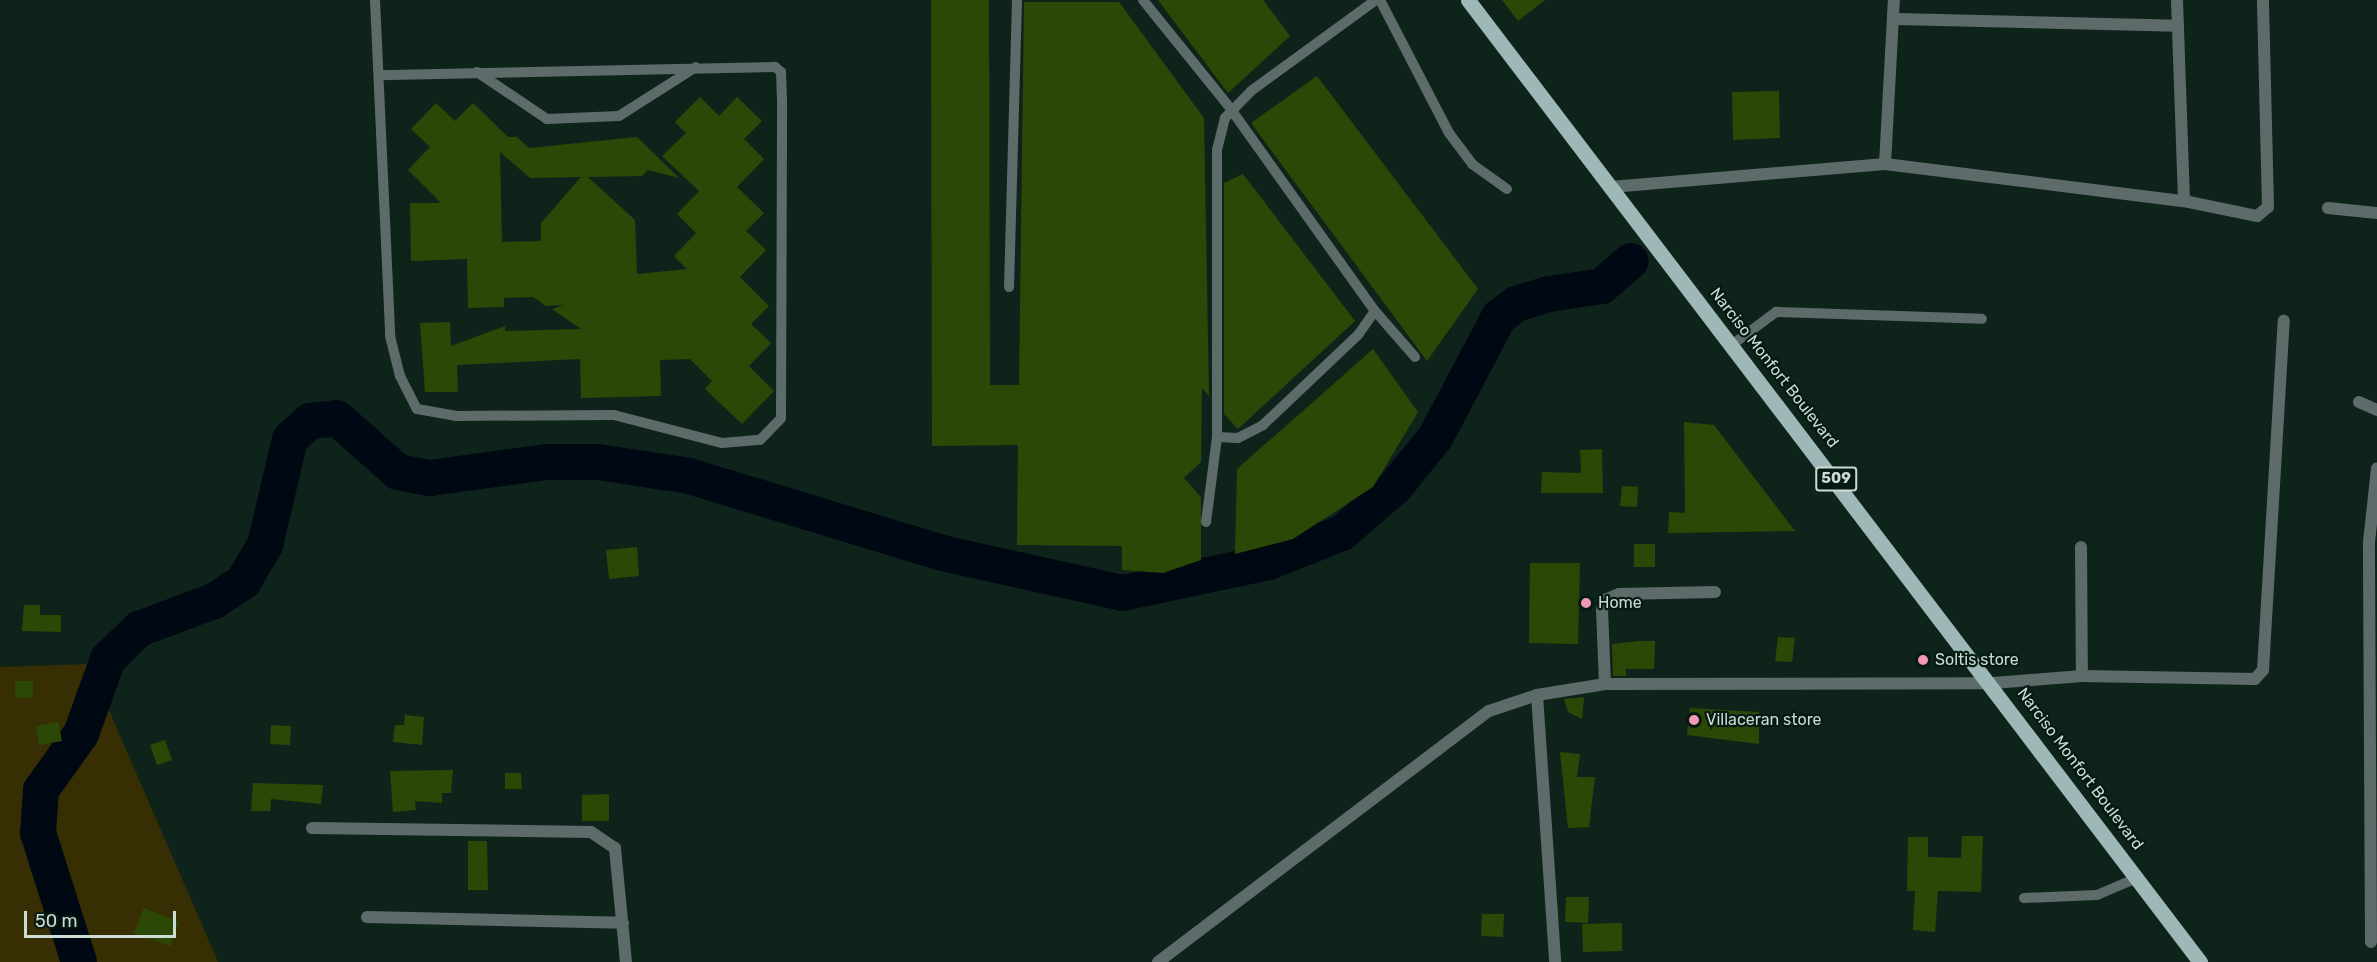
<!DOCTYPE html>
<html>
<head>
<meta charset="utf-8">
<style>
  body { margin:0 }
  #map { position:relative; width:2377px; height:962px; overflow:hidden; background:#0e241b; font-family:Rubik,sans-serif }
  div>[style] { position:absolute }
  .green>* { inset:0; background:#372f03 }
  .river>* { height:36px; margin:-18px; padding:0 18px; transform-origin:18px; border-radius:18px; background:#000913 }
  .building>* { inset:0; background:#2c4806 }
  .lane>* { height:10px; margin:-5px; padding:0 5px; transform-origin:5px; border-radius:5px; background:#5e6b6b }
  .street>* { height:12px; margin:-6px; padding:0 6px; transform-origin:6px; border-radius:6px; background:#5e6b6b }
  .primary>* { height:15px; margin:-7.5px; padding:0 7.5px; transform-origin:7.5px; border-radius:7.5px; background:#9eb8b8 }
  .dots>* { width:16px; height:16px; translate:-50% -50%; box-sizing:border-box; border:3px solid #051b12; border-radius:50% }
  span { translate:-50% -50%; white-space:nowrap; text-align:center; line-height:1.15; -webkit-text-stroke:4.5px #051b12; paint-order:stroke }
  .shield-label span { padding:2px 4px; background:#051b12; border:2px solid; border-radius:4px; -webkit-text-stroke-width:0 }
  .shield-label { font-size:15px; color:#cedbd4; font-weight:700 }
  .street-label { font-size:16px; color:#cedbd4 }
  .poi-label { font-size:16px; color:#cedbd4 }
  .left { translate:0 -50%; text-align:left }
  .scale { position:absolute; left:24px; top:911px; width:152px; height:27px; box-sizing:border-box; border:3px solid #cedbd4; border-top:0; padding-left:8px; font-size:18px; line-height:21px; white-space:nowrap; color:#cedbd4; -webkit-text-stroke:4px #051b12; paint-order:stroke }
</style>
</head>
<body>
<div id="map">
  <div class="green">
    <div style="clip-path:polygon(89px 664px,218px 962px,0 962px,0 667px)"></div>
  </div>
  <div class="river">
    <div style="left:79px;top:962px;width:135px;rotate:-107.6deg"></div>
    <div style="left:38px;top:833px;width:43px;rotate:-86deg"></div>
    <div style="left:41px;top:790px;width:69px;rotate:-54.5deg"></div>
    <div style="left:81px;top:734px;width:80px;rotate:-70.2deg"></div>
    <div style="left:108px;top:659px;width:43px;rotate:-44.1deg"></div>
    <div style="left:139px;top:629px;width:80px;rotate:-20.5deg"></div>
    <div style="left:214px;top:601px;width:35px;rotate:-33deg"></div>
    <div style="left:243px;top:582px;width:43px;rotate:-59.3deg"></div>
    <div style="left:265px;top:545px;width:109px;rotate:-76.7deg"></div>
    <div style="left:290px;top:439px;width:27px;rotate:-42deg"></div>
    <div style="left:310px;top:421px;width:27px;rotate:-6deg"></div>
    <div style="left:337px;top:418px;width:81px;rotate:41.5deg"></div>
    <div style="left:398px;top:472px;width:33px;rotate:11deg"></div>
    <div style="left:430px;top:478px;width:118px;rotate:-7.8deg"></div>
    <div style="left:547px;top:462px;width:51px"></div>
    <div style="left:598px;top:462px;width:92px;rotate:8.7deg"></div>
    <div style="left:689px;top:476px;width:264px;rotate:16.9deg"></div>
    <div style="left:942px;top:553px;width:185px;rotate:12.5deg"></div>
    <div style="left:1123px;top:593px;width:149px;rotate:-12deg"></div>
    <div style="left:1269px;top:562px;width:79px;rotate:-21.7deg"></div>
    <div style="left:1342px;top:533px;width:70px;rotate:-41deg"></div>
    <div style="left:1395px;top:487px;width:63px;rotate:-50.8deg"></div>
    <div style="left:1435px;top:438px;width:137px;rotate:-62.1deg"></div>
    <div style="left:1499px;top:317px;width:21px;rotate:-37deg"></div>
    <div style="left:1516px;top:304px;width:34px;rotate:-17deg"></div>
    <div style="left:1549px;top:294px;width:54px;rotate:-8.6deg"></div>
    <div style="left:1602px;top:286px;width:38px;rotate:-41deg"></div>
  </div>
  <div class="building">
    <div style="clip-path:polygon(931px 0,989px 0,990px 385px,1019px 385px,1024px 2px,1119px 2px,1204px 118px,1209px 396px,1202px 388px,1201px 462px,1184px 478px,1201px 497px,1201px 560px,1163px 573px,1122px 570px,1122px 546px,1017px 545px,1018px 445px,932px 446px)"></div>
    <div style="clip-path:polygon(1158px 0,1263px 0,1290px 36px,1228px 93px)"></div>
    <div style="clip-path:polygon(1502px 0,1545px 0,1518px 21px)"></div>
    <div style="clip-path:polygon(1317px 76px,1478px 289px,1427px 361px,1251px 123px)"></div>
    <div style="clip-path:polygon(1779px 91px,1780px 138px,1733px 140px,1732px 92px)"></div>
    <div style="clip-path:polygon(evenodd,700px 97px,719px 116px,737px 97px,762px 121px,744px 139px,764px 159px,737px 187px,764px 213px,746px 231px,766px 250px,740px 277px,769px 306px,751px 324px,771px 343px,749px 366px,774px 391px,742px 424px,705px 389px,712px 381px,690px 359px,660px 360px,661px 396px,581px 398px,580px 359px,457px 365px,458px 392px,425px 392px,420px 323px,450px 322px,451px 346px,505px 326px,505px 331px,581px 329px,552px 309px,564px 305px,546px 306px,533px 297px,504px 298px,504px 307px,468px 308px,467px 259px,411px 261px,410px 203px,441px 203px,408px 170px,430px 147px,411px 129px,436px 103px,455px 121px,473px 103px,508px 137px,517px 137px,529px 148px,637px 137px,679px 178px,648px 170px,642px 176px,588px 177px,635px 220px,637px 274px,687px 269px,674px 256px,696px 233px,677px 214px,699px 191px,662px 156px,686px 133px,675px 122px,700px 97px,500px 152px,530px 178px,581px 177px,541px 223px,541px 241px,502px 242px,500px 152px)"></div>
    <div style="clip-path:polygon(1243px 174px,1355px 321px,1238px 429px,1224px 414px,1224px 183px)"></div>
    <div style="clip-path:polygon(1373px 349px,1418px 412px,1373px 487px,1293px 539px,1235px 554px,1237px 469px)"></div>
    <div style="clip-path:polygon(1684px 422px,1714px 425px,1795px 531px,1668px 533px,1669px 512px,1685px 513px)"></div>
    <div style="clip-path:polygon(1602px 449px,1603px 493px,1541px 493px,1542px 472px,1581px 473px,1580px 450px)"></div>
    <div style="clip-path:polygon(1622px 486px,1638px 487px,1637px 507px,1620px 506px)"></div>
    <div style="clip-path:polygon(1634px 544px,1655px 544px,1655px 567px,1634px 567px)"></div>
    <div style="clip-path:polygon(637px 547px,639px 576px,609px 579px,606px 550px)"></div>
    <div style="clip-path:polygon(1530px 563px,1580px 563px,1578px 644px,1529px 643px)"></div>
    <div style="clip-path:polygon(24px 605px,40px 605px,40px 615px,61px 615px,61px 632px,22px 631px)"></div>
    <div style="clip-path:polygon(1778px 637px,1795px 638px,1792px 662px,1775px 661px)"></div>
    <div style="clip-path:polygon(1639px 641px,1655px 641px,1654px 669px,1626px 669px,1626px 676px,1613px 676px,1612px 644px)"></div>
    <div style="clip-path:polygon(15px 681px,33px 681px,33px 698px,15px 698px)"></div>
    <div style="clip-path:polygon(1584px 697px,1582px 719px,1568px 712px,1564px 699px)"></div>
    <div style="clip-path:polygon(1690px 708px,1759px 712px,1759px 744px,1687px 735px)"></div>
    <div style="clip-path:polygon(405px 715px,424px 717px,422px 745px,393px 742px,395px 725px,404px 725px)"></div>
    <div style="clip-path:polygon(58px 722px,62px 741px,39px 745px,36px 726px)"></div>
    <div style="clip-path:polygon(271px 725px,291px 726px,290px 745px,270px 744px)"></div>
    <div style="clip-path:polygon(165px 740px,172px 760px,157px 765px,150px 745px)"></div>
    <div style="clip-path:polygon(1560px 752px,1580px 754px,1577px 777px,1595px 777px,1589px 827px,1568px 828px)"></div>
    <div style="clip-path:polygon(453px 770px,451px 793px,442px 793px,442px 803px,415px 801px,416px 810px,393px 812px,390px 771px)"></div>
    <div style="clip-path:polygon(505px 773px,521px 773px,522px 789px,505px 789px)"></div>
    <div style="clip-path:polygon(253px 783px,323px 785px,321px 804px,271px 799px,270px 811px,251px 811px)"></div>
    <div style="clip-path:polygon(609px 794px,609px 821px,582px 821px,582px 795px)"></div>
    <div style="clip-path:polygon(1962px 836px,1983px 836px,1981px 892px,1938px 891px,1935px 932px,1913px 930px,1915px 891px,1907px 891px,1908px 837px,1928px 837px,1928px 857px,1961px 858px)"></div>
    <div style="clip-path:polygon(468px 841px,487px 841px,488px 890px,468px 890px)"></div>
    <div style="clip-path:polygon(1566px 897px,1589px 897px,1588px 923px,1565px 922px)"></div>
    <div style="clip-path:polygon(144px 908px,179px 922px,170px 946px,134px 933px)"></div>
    <div style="clip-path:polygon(1482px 914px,1504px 914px,1503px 937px,1481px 936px)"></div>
    <div style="clip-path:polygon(1622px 923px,1622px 951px,1583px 952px,1582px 924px)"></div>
  </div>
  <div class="lane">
    <div style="left:375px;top:0;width:336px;rotate:87.4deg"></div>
    <div style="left:390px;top:336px;width:41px;rotate:76deg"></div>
    <div style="left:400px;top:376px;width:37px;rotate:63deg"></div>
    <div style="left:417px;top:409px;width:39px;rotate:10deg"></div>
    <div style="left:455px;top:416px;width:159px;rotate:-0.4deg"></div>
    <div style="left:614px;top:415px;width:112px;rotate:14.5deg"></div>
    <div style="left:722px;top:443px;width:38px;rotate:-5deg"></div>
    <div style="left:760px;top:440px;width:30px;rotate:-46deg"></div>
    <div style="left:781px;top:418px;width:318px;rotate:-89.8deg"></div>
    <div style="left:782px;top:100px;width:28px;rotate:-92deg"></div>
    <div style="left:781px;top:72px;width:8px;rotate:-140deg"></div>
    <div style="left:775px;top:67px;width:396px;rotate:178.8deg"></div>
    <div style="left:1143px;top:0;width:139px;rotate:51.1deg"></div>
    <div style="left:1230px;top:108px;width:249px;rotate:54.5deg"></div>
    <div style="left:1375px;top:311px;width:61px;rotate:49deg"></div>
    <div style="left:1380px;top:0;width:150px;rotate:62.6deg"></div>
    <div style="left:1449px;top:133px;width:39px;rotate:53deg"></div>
    <div style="left:1472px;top:164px;width:43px;rotate:35.5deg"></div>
    <div style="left:477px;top:72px;width:84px;rotate:33.9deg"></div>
    <div style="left:547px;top:119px;width:72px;rotate:-2.4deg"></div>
    <div style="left:619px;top:116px;width:91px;rotate:-32.5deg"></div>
    <div style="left:1009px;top:287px;width:287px;rotate:-88.4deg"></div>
    <div style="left:1733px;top:344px;width:54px;rotate:-36.7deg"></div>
    <div style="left:1776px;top:312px;width:206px;rotate:1.9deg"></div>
    <div style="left:1217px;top:437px;width:21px;rotate:3deg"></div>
    <div style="left:1238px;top:438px;width:28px;rotate:-27deg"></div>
    <div style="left:1263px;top:425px;width:131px;rotate:-43.5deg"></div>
    <div style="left:1358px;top:335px;width:29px;rotate:-55deg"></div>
    <div style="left:1206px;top:522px;width:86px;rotate:-82.6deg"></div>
    <div style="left:1217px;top:437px;width:287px;rotate:-90deg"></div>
    <div style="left:1217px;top:150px;width:33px;rotate:-76deg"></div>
    <div style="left:1225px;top:118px;width:37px;rotate:-46deg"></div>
    <div style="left:1251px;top:91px;width:155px;rotate:-36.1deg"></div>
    <div style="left:2024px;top:898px;width:73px;rotate:-2.4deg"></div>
    <div style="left:2097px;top:895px;width:43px;rotate:-23deg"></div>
  </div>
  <div class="street">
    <div style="left:2177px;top:0;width:201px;rotate:88deg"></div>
    <div style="left:1897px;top:19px;width:280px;rotate:1.4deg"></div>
    <div style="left:1885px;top:164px;width:164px;rotate:-86.9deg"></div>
    <div style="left:1611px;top:187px;width:275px;rotate:-4.8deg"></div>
    <div style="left:1885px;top:164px;width:301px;rotate:7.1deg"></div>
    <div style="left:2184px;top:201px;width:75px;rotate:11.6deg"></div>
    <div style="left:2257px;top:216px;width:14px;rotate:-39deg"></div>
    <div style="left:2268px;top:207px;width:207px;rotate:-91.4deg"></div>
    <div style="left:2328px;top:208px;width:49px;rotate:5.8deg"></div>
    <div style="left:2359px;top:402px;width:20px;rotate:24deg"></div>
    <div style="left:2081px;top:547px;width:129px;rotate:89.6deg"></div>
    <div style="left:1605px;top:684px;width:74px;rotate:-92.3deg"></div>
    <div style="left:1602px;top:610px;width:12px;rotate:-66deg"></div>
    <div style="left:1607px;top:599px;width:13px;rotate:-23deg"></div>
    <div style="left:1619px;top:594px;width:96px;rotate:-1.2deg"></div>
    <div style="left:1537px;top:695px;width:268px;rotate:86.1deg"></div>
    <div style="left:312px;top:828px;width:279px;rotate:0.8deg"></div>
    <div style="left:591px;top:832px;width:29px;rotate:34deg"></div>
    <div style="left:615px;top:848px;width:115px;rotate:84.5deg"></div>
    <div style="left:367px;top:917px;width:256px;rotate:1.3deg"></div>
    <div style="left:2371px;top:942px;width:400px;rotate:-90.3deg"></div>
    <div style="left:2369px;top:542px;width:74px;rotate:-83.8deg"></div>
    <div style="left:1158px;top:962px;width:415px;rotate:-37.2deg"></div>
    <div style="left:1489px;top:711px;width:51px;rotate:-18.4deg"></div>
    <div style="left:1537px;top:695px;width:69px;rotate:-9.2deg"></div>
    <div style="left:1605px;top:684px;width:388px;rotate:-0.1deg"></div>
    <div style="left:1993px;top:683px;width:89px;rotate:-4.5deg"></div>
    <div style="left:2082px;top:676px;width:173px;rotate:1deg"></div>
    <div style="left:2255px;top:679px;width:12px;rotate:-48deg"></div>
    <div style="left:2263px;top:670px;width:350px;rotate:-86.6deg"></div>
  </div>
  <div class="primary">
    <div style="left:1468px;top:0;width:1209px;rotate:52.73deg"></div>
  </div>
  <div class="dots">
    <div style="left:1586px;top:603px;background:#f09ab6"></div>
    <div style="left:1923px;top:660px;background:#f09ab6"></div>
    <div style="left:1694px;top:720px;background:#f09ab6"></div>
  </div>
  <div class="shield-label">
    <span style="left:1836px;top:479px">509</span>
  </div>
  <div class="street-label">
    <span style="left:1774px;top:368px;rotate:52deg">Narciso Monfort Boulevard</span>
    <span style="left:2080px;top:769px;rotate:53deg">Narciso Monfort Boulevard</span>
  </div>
  <div class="poi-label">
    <span class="left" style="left:1598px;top:603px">Home</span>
    <span class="left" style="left:1935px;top:660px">Soltis store</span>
    <span class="left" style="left:1706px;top:720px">Villaceran store</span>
  </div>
  <div class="scale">50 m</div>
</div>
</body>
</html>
